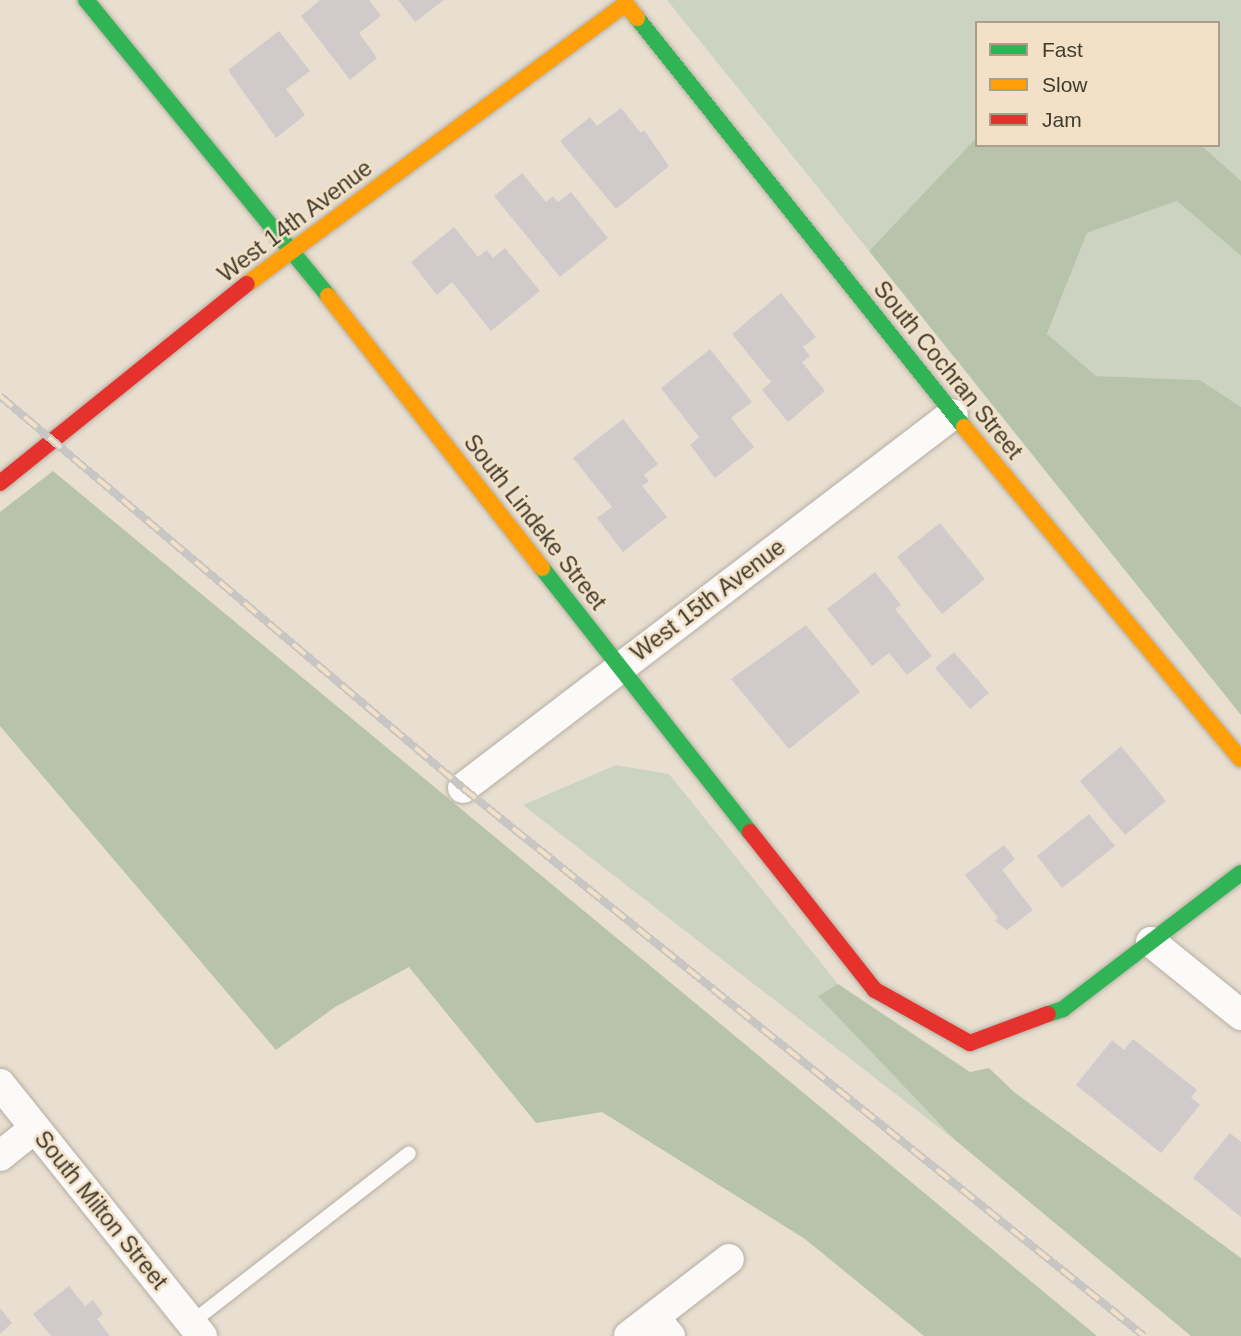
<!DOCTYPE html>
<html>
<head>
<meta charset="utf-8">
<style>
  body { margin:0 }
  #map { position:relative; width:1241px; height:1336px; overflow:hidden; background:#e8dfd0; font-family:Helvetica,sans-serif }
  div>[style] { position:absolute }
  .green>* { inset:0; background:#ccd3c0 }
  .forest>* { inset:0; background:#b8c3ac }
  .building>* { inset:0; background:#d0cbca }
  .roads { filter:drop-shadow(0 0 2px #b5aea2) drop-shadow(0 0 2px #b5aea2) }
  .lane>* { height:14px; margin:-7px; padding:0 7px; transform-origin:7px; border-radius:7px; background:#fcfaf8 }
  .street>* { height:30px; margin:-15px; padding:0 15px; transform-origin:15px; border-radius:15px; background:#fcfaf8 }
  .fast>* { height:16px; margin:-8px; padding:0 8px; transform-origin:8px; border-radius:8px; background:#30b455 }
  .slow>* { height:16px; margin:-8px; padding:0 8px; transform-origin:8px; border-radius:8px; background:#ff9f0a }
  .jam>* { height:16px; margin:-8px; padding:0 8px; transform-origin:8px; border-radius:8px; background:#e5322d }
  .rail>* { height:8px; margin-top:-4px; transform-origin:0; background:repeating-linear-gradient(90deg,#f2e1c6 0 16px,#c8c6c2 0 32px); box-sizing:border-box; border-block:2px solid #c8c6c2 }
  span { translate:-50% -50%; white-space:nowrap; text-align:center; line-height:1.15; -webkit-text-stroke:5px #f2e1c6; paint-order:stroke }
  .street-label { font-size:23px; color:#413b30 }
  .legend { position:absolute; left:975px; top:21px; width:245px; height:126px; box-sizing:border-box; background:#f2e1c6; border:2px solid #ab9f8a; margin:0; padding:9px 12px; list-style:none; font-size:21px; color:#413b30 }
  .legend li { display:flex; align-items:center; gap:14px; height:35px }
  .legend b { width:35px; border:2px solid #ab9f8a }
</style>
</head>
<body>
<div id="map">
  <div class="green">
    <div style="clip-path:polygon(667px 0,1241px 0,1241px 181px,1201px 145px,1218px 145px,1218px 23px,977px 23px,977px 137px,869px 251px)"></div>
    <div style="clip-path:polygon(1177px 201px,1241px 256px,1241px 407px,1200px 380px,1096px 376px,1047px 335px,1087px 233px)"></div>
    <div style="clip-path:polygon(616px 765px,669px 774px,838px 984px,819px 996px,955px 1140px,523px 805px)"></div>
  </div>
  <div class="forest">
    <div style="clip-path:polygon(977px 137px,977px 145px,1201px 145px,1241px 181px,1241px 256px,1177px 201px,1087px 233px,1047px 334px,1096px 376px,1200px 380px,1241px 407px,1241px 715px,869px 251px)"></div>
    <div style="clip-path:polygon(53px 471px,700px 1007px,1097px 1336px,924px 1336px,805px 1239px,602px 1112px,536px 1123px,409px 967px,335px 1007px,276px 1050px,0 726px,0 512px)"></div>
    <div style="clip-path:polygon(838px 984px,970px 1072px,989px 1068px,1014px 1092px,1241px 1258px,1241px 1336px,1191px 1336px,955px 1140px,818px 996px)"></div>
  </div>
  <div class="building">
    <div style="clip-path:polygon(320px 0,369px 0,381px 16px,359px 33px,377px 58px,350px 80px,301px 16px)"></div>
    <div style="clip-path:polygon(398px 0,444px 0,415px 22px)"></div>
    <div style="clip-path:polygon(279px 31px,310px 71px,286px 89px,305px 115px,276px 138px,228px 70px)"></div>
    <div style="clip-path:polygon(621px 108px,641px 133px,644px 130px,669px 166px,616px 209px,560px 141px,590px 117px,597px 126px)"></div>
    <div style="clip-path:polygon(522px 173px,546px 202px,553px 196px,558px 202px,571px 192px,608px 238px,560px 277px,494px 196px)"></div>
    <div style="clip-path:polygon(454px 227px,478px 257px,487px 250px,493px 258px,505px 248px,540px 291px,491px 331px,452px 282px,437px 295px,411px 262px)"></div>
    <div style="clip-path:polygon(781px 293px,816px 337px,803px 347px,810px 356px,802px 362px,825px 391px,788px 422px,762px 390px,771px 382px,732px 334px)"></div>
    <div style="clip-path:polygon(710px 349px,752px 402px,731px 418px,754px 447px,715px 478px,690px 445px,699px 437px,661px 388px)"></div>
    <div style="clip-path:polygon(623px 419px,658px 464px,644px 475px,649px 481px,642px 486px,667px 517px,623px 552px,597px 518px,612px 507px,573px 458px)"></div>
    <div style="clip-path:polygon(940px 523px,985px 579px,942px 614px,897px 557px)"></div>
    <div style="clip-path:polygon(875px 572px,901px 605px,895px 609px,932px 656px,907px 675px,889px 653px,872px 666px,827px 609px)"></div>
    <div style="clip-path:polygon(806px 625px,860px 692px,789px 749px,731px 679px)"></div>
    <div style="clip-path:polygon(954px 652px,989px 693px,970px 709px,935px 668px)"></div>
    <div style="clip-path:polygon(1121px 746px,1166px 801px,1125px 835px,1080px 781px)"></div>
    <div style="clip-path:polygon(1089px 814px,1115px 846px,1062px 888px,1037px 856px)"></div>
    <div style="clip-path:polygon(1004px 845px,1015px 859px,1002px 870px,1033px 910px,1007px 930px,995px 921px,998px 918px,965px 875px)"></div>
    <div style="clip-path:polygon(1133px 1039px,1197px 1090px,1191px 1097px,1200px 1105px,1161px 1153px,1076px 1085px,1112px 1040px,1124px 1050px)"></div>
    <div style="clip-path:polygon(1230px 1133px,1241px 1142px,1241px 1217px,1193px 1178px)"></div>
    <div style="clip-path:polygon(69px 1286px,85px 1306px,93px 1300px,103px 1314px,97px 1319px,110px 1336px,51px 1336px,33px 1314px)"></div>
    <div style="clip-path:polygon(0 1308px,12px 1323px,0 1334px)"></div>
  </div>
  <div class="roads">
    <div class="lane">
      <div style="left:191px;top:1323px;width:276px;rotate:-37.9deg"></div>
    </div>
    <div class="street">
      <div style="left:463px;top:788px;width:616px;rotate:-37.35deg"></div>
      <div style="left:1151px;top:942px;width:116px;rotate:39deg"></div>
      <div style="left:0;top:1084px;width:323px;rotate:51.3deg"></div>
      <div style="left:0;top:1156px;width:45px;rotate:-38.7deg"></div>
      <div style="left:654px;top:1317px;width:25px;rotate:50deg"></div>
      <div style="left:629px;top:1336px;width:126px;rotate:-37.6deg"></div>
    </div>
    <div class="fast">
      <div style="left:86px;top:0;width:382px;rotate:50.7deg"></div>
      <div style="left:637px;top:18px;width:524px;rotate:51.36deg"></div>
      <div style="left:542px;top:568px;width:336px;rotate:51.8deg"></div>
      <div style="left:1048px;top:1014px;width:16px;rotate:-18deg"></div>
      <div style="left:1063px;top:1009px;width:224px;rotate:-37.4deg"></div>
    </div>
    <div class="slow">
      <div style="left:247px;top:284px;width:471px;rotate:-36.5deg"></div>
      <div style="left:626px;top:4px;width:18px;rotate:52deg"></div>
      <div style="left:328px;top:296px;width:346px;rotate:51.8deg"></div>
      <div style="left:964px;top:427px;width:432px;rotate:50.2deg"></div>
    </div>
    <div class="jam">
      <div style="left:0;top:483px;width:317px;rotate:-38.9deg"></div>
      <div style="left:750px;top:832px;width:201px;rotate:51.7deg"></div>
      <div style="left:875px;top:990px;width:109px;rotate:29.2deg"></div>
      <div style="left:970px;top:1043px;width:83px;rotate:-20.4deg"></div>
    </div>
  </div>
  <div class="rail">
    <div style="left:0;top:396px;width:607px;rotate:40.25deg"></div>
    <div style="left:463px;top:788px;width:874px;rotate:38.82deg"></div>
  </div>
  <div class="street-label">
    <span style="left:295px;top:221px;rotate:-37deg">West 14th Avenue</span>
    <span style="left:948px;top:370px;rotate:51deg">South Cochran Street</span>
    <span style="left:535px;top:522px;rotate:52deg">South Lindeke Street</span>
    <span style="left:708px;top:600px;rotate:-37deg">West 15th Avenue</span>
    <span style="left:101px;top:1210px;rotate:51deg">South Milton Street</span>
  </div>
  <ul class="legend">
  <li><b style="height:9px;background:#30b455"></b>Fast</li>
  <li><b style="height:9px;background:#ff9f0a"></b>Slow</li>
  <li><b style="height:9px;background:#e5322d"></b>Jam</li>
  </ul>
</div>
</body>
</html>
